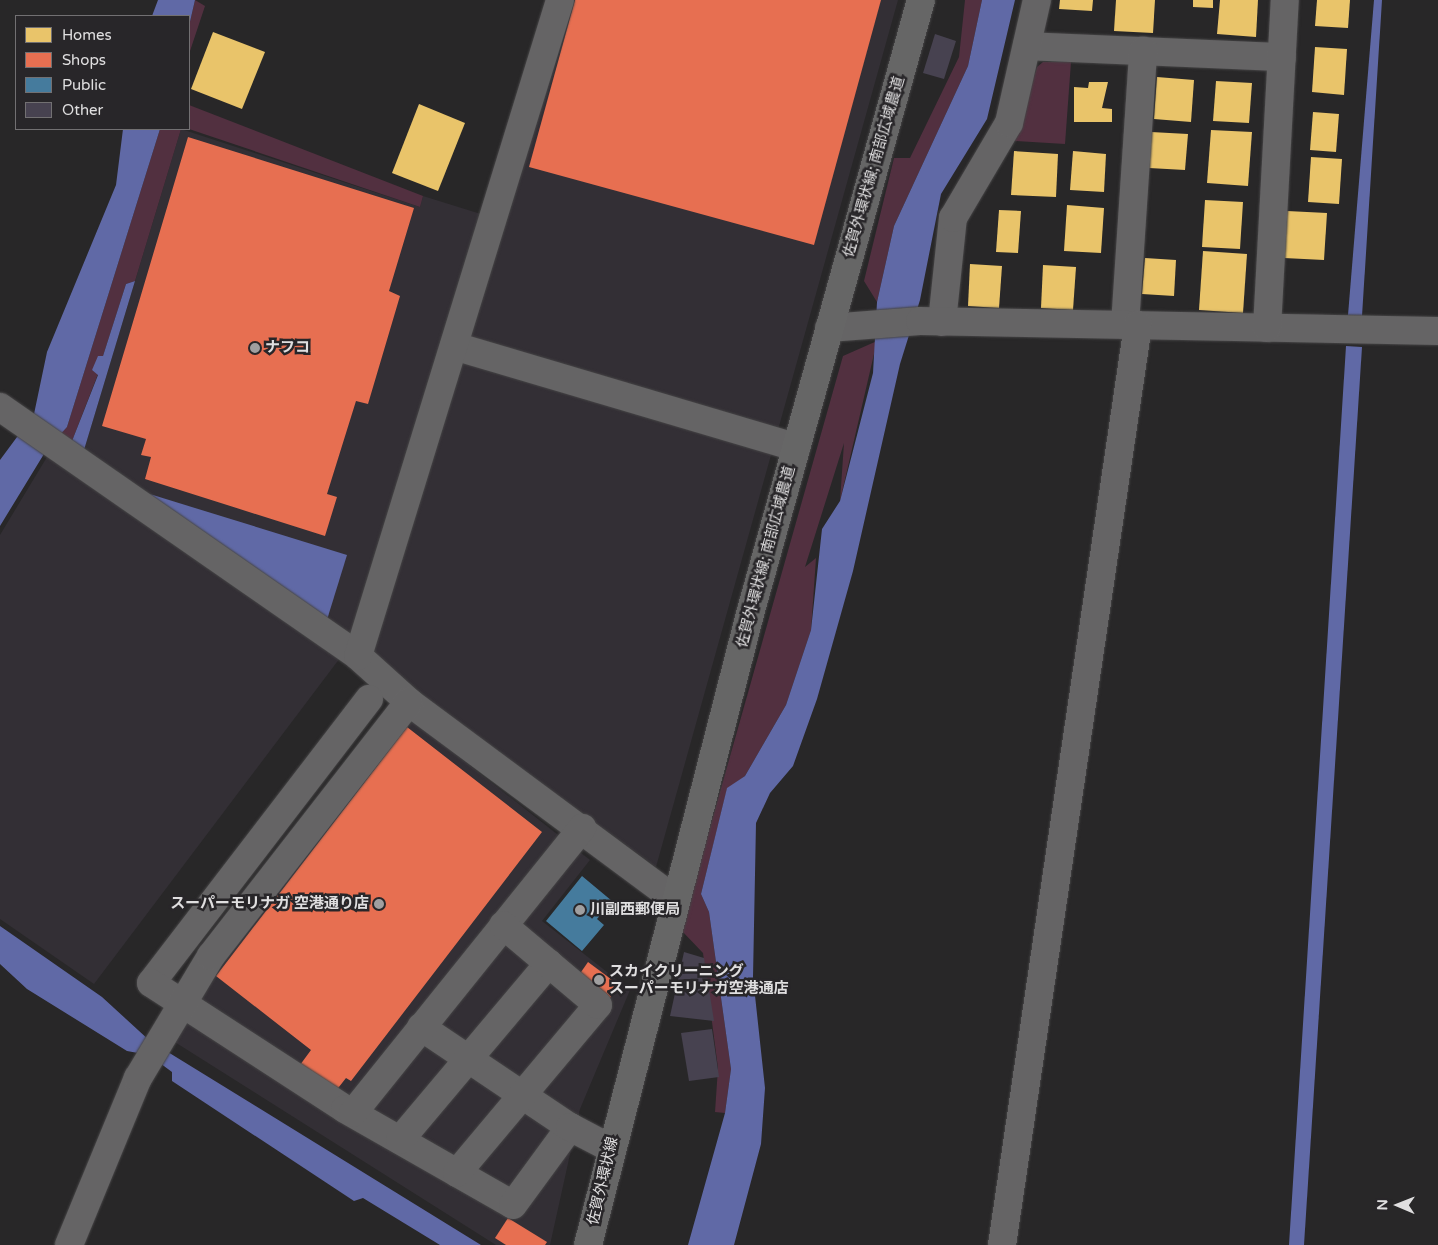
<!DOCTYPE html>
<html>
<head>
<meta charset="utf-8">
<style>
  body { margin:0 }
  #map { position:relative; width:1438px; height:1245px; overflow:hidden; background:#282728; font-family:"Varela Round","Noto Sans JP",sans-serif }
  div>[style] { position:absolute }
  .built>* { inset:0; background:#332f35 }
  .green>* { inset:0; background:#523040 }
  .water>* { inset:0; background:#6069a6 }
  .homes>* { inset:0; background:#e9c46a }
  .shops>* { inset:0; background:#e76f51 }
  .public>* { inset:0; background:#457b9d }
  .building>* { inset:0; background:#474250 }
  .roads { filter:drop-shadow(0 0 1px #454445) drop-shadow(0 0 1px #454445) }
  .minor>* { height:28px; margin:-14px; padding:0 14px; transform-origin:14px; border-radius:14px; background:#656465 }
  .major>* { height:28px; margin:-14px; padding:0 14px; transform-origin:14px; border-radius:14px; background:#666 }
  .dots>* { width:14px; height:14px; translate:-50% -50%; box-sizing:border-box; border:2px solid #282629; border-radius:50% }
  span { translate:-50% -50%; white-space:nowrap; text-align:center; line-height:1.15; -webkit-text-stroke:5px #282629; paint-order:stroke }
  .street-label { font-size:15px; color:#e0dfe0 }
  .poi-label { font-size:15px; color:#e0dfe0; font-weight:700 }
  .left { translate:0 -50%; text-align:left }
  .right { translate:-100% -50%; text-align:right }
  .legend { position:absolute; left:15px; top:15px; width:175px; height:115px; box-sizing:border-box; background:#282629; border:1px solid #727072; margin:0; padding:6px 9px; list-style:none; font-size:15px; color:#e0dfe0 }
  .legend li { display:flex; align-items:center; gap:10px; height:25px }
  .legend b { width:25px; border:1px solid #727072 }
  .north { position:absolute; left:1373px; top:1180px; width:50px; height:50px; -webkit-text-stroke:4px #282629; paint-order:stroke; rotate:271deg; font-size:14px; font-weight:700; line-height:20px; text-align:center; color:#e0dfe0 }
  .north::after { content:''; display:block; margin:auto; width:18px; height:22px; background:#e0dfe0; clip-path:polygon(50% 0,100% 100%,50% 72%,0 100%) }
</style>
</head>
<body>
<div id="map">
  <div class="built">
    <div style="clip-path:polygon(571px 0,898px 0,656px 867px,84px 450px,181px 129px,420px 207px,423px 196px,484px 215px)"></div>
    <div style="clip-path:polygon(50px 452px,340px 658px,94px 984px,0 919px,0 535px)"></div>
    <div style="clip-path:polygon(408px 717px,590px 860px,542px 921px,630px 990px,580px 1109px,550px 1245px,496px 1245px,170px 1039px,214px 965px)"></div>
  </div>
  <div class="green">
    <div style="clip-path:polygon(195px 0,205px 6px,189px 54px,189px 26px)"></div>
    <div style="clip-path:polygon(965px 0,982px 0,968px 66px,894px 226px,877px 302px,864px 281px,894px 158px,910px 158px,959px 57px)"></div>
    <div style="clip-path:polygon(1043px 62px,1071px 62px,1065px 144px,1014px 141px,1037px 67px)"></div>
    <div style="clip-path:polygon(189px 105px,423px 196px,420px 207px,189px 129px)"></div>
    <div style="clip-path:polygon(160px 129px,181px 129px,135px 281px,126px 284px,103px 356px,92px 370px,98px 374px,72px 441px,59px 435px,67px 427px)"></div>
    <div style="clip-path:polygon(877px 341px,840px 501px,844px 443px,805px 567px,816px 558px,811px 630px,786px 705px,745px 776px,727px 789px,701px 894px,709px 912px,731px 1069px,725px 1113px,715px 1112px,718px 1068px,703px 953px,681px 930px,843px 356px)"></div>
  </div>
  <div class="water">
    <div style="clip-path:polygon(158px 0,195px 0,189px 26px,189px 16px,152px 16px)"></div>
    <div style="clip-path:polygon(982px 0,1015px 0,987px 119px,941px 194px,920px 300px,900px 364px,853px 571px,817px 699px,793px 766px,770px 793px,756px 823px,753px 977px,765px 1088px,761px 1144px,734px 1245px,688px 1245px,725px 1113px,731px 1069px,709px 912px,701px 894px,727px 788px,745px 776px,786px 705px,811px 630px,822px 529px,840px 501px,873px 373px,877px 302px,894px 226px,968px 66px)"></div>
    <div style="clip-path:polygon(1374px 0,1382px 0,1362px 316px,1348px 315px)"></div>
    <div style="clip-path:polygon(123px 129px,160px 129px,67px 427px,47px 449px,0 526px,0 460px,34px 414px,47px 352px,116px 185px)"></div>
    <div style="clip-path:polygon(135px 281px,84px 450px,72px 441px,98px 375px,92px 370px,98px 356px,103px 356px,126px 284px)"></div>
    <div style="clip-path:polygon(1346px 346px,1362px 347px,1304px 1245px,1289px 1245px)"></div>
    <div style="clip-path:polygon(140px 491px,347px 555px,326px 623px)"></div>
    <div style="clip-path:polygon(0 926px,102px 997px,150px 1041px,481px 1245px,440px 1245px,363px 1198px,354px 1201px,172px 1081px,172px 1072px,149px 1055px,127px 1051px,27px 989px,0 964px)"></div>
  </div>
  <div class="homes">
    <div style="clip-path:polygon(1060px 0,1093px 0,1092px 11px,1059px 9px)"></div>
    <div style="clip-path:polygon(1116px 0,1155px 0,1153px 33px,1114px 31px)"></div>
    <div style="clip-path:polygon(1193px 0,1213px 0,1213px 8px,1193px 7px)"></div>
    <div style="clip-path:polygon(1220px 0,1258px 0,1256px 37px,1217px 34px)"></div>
    <div style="clip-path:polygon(1317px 0,1350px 0,1348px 28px,1315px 26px)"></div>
    <div style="clip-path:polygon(213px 32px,265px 52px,242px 109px,191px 89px)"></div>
    <div style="clip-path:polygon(1315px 47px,1347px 49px,1344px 95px,1312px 92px)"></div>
    <div style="clip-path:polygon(1157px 77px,1194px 80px,1191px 122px,1154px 119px)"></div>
    <div style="clip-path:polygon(1216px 81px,1252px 83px,1249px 123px,1213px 121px)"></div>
    <div style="clip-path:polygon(1089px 82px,1108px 82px,1102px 108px,1112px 109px,1112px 122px,1074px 122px,1074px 87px,1088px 88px)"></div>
    <div style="clip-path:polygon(419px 104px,465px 123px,438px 191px,392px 173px)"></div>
    <div style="clip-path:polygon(1313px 112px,1339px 114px,1336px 152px,1310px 150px)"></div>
    <div style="clip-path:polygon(1211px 130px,1252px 132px,1248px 186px,1207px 183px)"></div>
    <div style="clip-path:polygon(1151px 132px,1188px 134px,1185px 170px,1149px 168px)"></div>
    <div style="clip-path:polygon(1014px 151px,1058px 154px,1056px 197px,1011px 195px)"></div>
    <div style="clip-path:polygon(1073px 151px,1106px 154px,1104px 192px,1070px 190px)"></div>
    <div style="clip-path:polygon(1311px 157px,1342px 159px,1339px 204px,1308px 202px)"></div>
    <div style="clip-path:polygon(1205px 200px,1243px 202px,1240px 249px,1202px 247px)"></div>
    <div style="clip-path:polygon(1067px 205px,1104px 208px,1101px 253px,1064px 251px)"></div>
    <div style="clip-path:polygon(999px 210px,1021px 211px,1018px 253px,996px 252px)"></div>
    <div style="clip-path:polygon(1287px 211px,1327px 213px,1324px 260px,1284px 258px)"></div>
    <div style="clip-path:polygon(1203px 251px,1247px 254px,1243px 313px,1199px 310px)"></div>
    <div style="clip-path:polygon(1145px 258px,1176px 260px,1174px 296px,1142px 294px)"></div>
    <div style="clip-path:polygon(970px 264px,1002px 266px,999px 308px,968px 306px)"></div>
    <div style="clip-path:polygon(1043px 265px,1076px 267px,1073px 310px,1041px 308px)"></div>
  </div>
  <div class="shops">
    <div style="clip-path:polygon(575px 0,881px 0,814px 245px,529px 167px)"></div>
    <div style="clip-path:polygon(188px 137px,414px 208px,389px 291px,400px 296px,368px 404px,356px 401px,327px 494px,337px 497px,325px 536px,145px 479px,151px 457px,141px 455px,146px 439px,102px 426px)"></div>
    <div style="clip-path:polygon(407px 727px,542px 832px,351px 1081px,346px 1078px,335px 1092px,300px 1065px,311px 1050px,216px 976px)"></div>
    <div style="clip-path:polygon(588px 962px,619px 985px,610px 998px,579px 975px)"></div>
    <div style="clip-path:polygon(508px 1218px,547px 1242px,545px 1245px,506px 1245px,495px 1238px)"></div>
  </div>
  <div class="public">
    <div style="clip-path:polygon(582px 876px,612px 901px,597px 919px,604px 925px,582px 951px,546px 921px)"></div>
  </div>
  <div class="building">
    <div style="clip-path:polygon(935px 34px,956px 41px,944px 79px,923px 73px)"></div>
    <div style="clip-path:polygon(684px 952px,704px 958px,714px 1021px,670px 1016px)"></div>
    <div style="clip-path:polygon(712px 1029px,719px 1077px,689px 1081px,681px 1033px)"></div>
  </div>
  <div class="roads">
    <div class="minor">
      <div style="left:1027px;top:46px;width:255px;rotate:2.5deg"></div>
      <div style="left:942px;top:322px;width:105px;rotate:-84deg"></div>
      <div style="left:953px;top:218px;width:110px;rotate:-59.5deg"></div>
      <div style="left:1009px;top:123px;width:126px;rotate:-77.2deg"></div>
      <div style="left:1125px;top:325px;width:275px;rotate:-86.2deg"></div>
      <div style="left:829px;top:328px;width:91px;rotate:-4.4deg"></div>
      <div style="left:920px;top:321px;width:518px;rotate:1.11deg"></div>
      <div style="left:1267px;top:328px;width:328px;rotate:-86.9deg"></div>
      <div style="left:454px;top:346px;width:357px;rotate:16.5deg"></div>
      <div style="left:0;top:407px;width:436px;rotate:34.8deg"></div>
      <div style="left:358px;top:656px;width:69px;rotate:42deg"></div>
      <div style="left:409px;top:702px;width:332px;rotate:36.6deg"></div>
      <div style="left:358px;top:656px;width:686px;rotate:-72.88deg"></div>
      <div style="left:369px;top:699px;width:358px;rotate:127.5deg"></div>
      <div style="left:151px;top:983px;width:231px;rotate:33deg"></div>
      <div style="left:345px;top:1109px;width:193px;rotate:29.7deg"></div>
      <div style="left:513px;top:1205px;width:97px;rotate:-53.8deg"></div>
      <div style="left:421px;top:1027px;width:179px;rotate:33.9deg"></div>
      <div style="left:570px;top:1127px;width:45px;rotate:27.7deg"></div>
      <div style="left:353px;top:1113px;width:366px;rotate:-51.2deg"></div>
      <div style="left:400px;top:1140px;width:231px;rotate:-49.9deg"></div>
      <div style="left:457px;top:1173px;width:219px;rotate:-50deg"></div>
      <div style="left:598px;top:1005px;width:124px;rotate:-139.9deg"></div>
      <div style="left:69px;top:1245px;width:181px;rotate:-67.6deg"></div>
      <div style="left:138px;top:1078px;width:142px;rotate:-59.1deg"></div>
      <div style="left:211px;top:956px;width:322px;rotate:-52.1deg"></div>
      <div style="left:1002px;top:1245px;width:930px;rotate:-81.59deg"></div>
    </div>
    <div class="major">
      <div style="left:588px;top:1245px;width:651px;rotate:-75.6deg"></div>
      <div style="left:750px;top:614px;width:637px;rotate:-74.44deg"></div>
    </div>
  </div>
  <div class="dots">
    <div style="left:255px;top:348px;background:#a09fa0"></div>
    <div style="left:379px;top:904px;background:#a09fa0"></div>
    <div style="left:580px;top:910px;background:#a09fa0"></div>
    <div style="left:599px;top:980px;background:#a09fa0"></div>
  </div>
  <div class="street-label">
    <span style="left:874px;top:167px;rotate:-74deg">佐賀外環状線; 南部広域農道</span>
    <span style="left:766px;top:557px;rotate:-75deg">佐賀外環状線; 南部広域農道</span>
    <span style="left:603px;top:1181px;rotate:-77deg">佐賀外環状線</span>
  </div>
  <div class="poi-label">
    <span class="left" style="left:265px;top:348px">ナフコ</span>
    <span class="right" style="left:369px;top:904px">スーパーモリナガ 空港通り店</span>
    <span class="left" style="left:590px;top:910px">川副西郵便局</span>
    <span class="left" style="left:609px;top:980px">スカイクリーニング<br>スーパーモリナガ空港通店</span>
  </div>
  <ul class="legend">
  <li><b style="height:14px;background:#e9c46a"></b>Homes</li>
  <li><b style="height:14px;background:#e76f51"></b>Shops</li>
  <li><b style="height:14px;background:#457b9d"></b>Public</li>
  <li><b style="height:14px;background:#474250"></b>Other</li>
  </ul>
  <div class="north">N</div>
</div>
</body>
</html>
